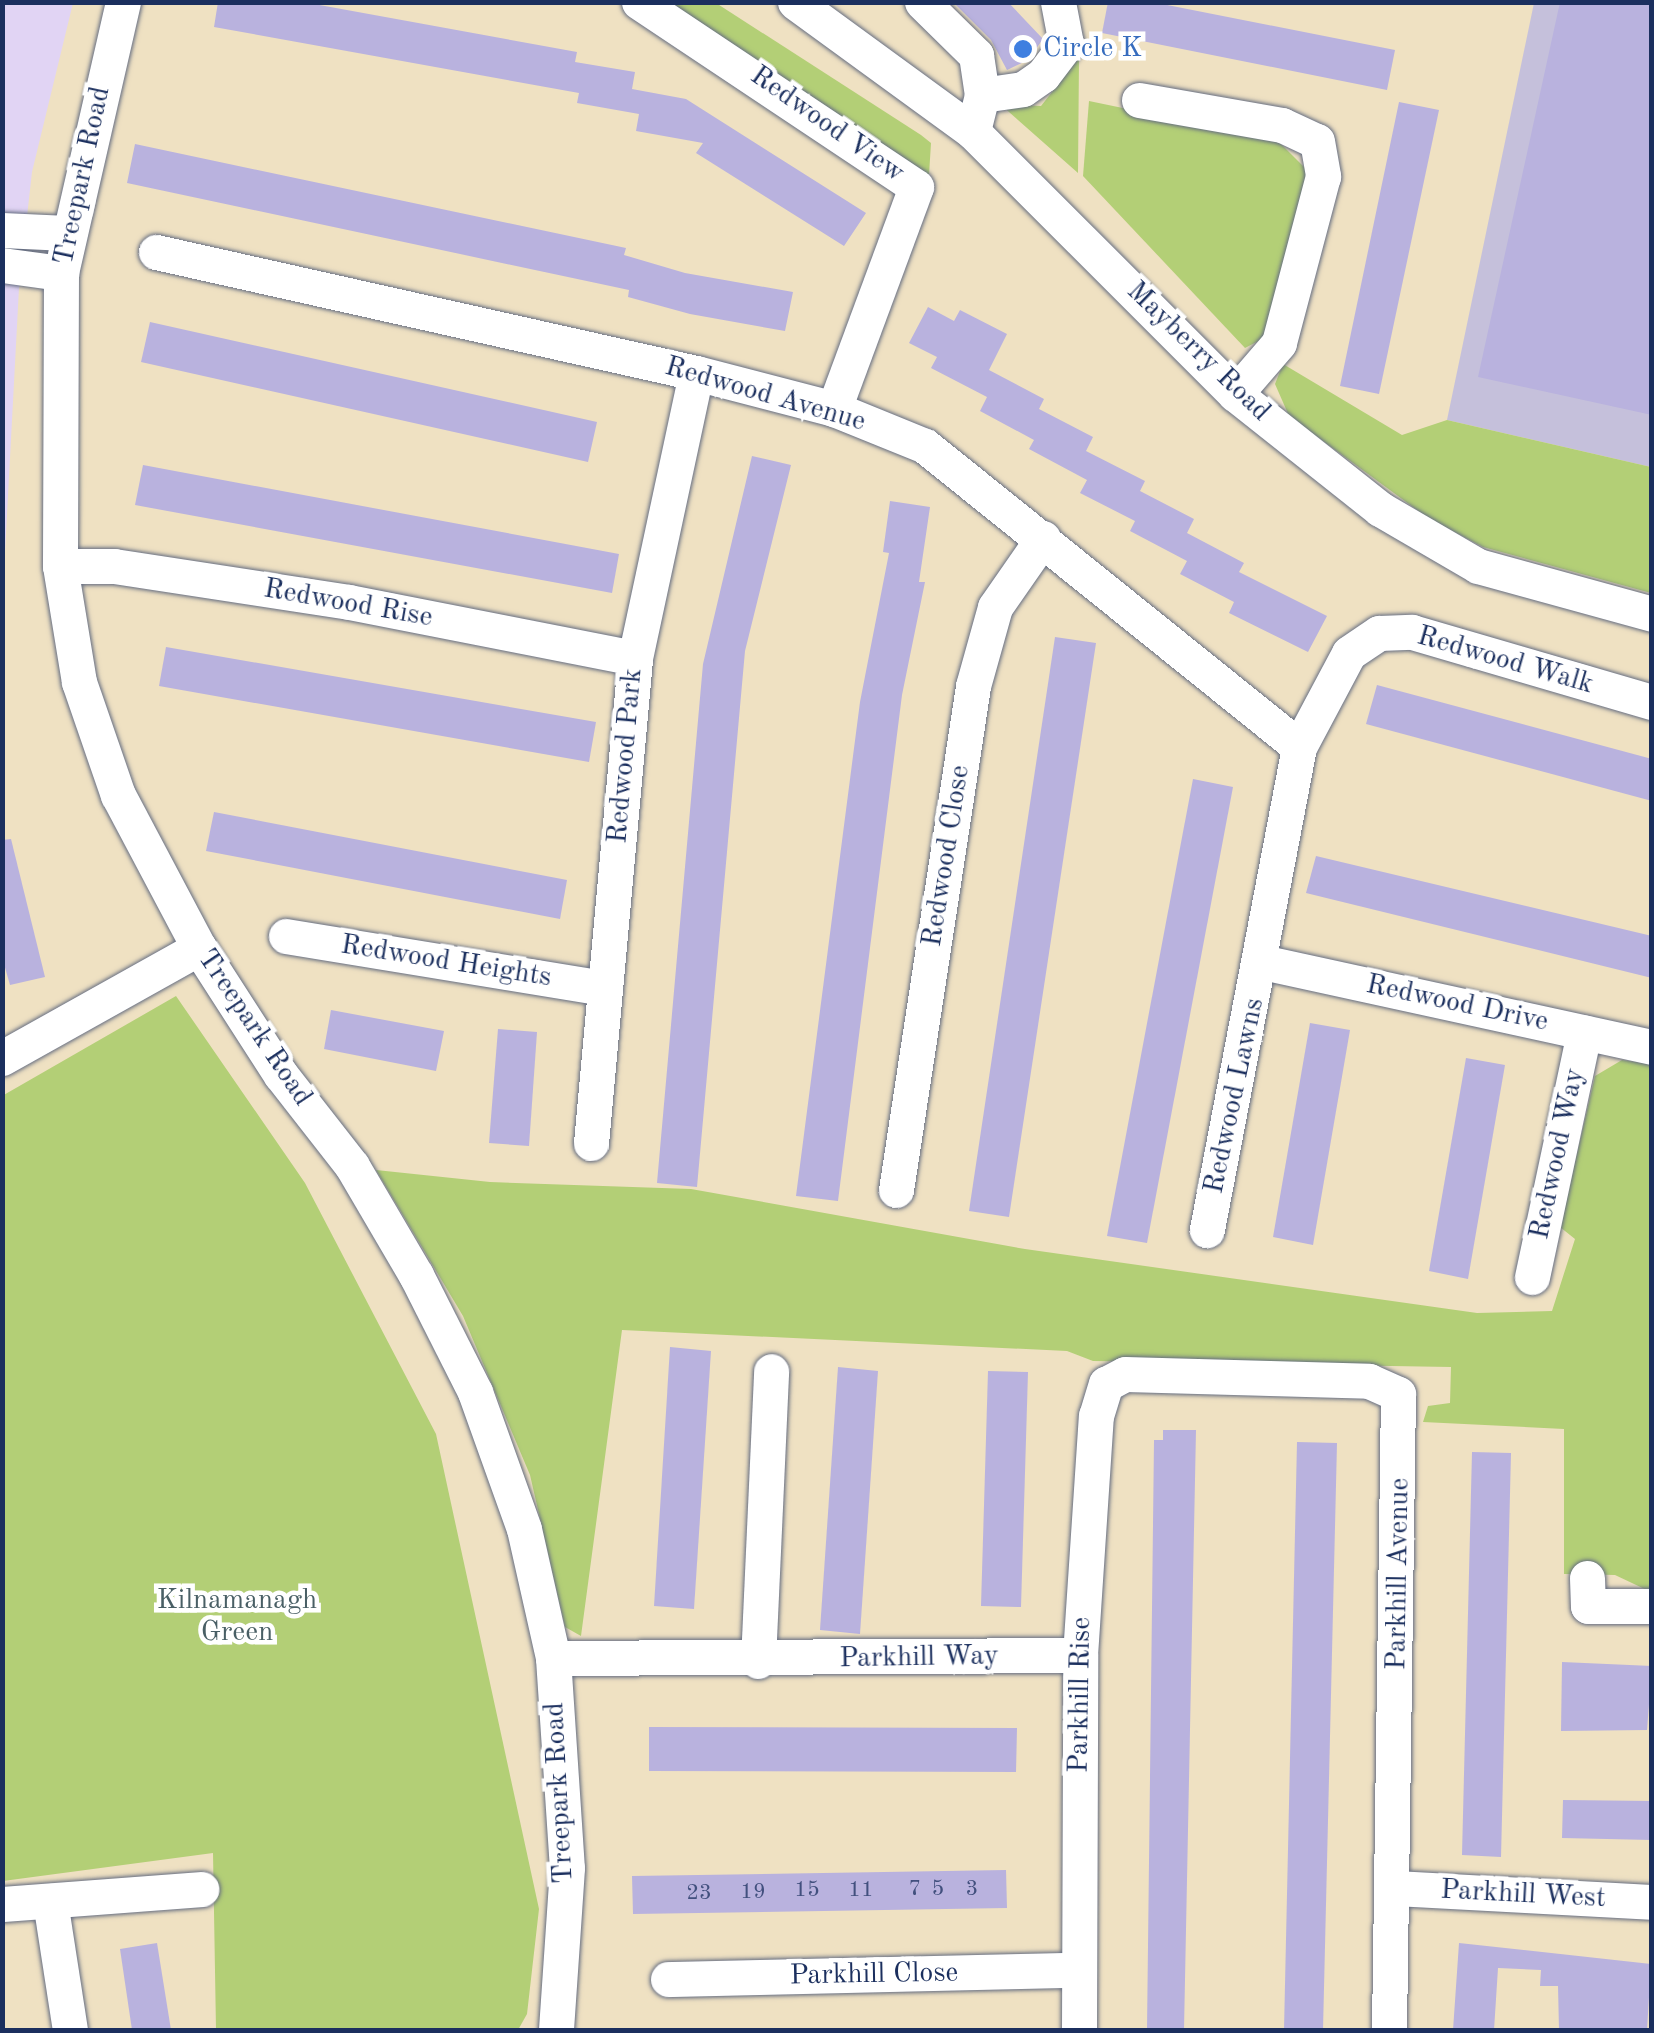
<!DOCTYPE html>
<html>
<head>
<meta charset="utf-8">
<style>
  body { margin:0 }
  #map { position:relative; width:1654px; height:2033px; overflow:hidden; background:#efe1c2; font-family:"Old Standard TT",serif }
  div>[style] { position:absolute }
  .built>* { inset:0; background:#e1d4f4 }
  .industrial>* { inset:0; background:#c5c0db }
  .green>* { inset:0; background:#b3cf76 }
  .building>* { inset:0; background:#b9b2de }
  .roads { filter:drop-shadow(0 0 2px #656d81) drop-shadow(0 0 2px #656d81) }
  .minor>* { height:35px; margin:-17.5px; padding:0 17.5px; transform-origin:17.5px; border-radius:17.5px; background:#fff }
  .dots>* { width:28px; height:28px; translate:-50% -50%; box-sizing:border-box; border:5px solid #fff; border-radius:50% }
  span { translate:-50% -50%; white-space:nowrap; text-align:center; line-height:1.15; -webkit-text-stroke:9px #fff; paint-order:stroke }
  .number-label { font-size:22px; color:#42507e }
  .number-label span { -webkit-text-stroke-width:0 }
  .shop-label { font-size:28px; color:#366cbe }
  .left { translate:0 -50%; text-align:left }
  .street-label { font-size:28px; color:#1b2f5e }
  .park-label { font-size:28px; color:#495f65 }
  .frame { position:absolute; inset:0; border:5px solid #1b2f5e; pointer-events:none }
</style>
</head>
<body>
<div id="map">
  <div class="built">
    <div style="clip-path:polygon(2px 3px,73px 3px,32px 172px,19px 288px,3px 590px)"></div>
  </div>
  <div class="industrial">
    <div style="clip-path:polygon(1534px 3px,1651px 3px,1651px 467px,1447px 420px)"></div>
  </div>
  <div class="green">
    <div style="clip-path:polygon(671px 3px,716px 3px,921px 135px,931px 143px,929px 175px)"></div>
    <div style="clip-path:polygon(1079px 58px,1078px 173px,1000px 104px,1041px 106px)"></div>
    <div style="clip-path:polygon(1089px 101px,1277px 140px,1308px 171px,1268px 336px,1245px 348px,1083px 176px)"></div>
    <div style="clip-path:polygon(1283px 364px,1402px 435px,1447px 420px,1651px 467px,1651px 593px,1483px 547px,1428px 518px,1289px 416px,1275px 384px)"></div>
    <div style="clip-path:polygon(176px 996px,305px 1183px,436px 1434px,539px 1909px,527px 2014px,518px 2030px,216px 2030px,213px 1853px,3px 1881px,2px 1096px)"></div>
    <div style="clip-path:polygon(1622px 1060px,1651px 1064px,1651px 1592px,1615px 1575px,1564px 1574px,1564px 1429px,1423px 1422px,1428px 1406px,1450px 1403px,1451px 1367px,1093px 1361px,1067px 1351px,622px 1330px,581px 1636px,565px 1627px,530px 1475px,463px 1316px,376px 1170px,490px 1182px,691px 1189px,1025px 1249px,1477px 1313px,1552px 1311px,1575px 1239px,1560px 1227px,1595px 1076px)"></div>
  </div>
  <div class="building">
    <div style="clip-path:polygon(218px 2px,303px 2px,577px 52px,575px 62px,635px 72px,632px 89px,686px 99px,866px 213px,844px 246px,696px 153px,703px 143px,636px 131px,639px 114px,577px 103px,579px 93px,214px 27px)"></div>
    <div style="clip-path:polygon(953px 2px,1008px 2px,1043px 39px,1028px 60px,1007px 70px,991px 40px)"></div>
    <div style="clip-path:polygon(1108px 2px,1152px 2px,1395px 50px,1387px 90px,1102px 33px)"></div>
    <div style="clip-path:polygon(1560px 2px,1652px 2px,1652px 415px,1478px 377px)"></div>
    <div style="clip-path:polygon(1399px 102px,1439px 110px,1379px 394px,1340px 386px)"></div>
    <div style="clip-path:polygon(135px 144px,626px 248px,624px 255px,685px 273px,793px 292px,785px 331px,690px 314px,628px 297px,629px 290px,127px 183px)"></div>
    <div style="clip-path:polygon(928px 307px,954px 321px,960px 310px,1007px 334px,989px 370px,1044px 399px,1039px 409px,1093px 437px,1086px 451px,1145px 481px,1140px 491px,1194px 519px,1187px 533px,1244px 563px,1239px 572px,1327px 616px,1308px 652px,1229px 613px,1234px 602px,1180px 574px,1187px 561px,1130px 531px,1135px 521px,1080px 493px,1087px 480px,1029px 449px,1034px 440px,980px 411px,987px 397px,931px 368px,937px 357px,909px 343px)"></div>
    <div style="clip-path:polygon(150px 322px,597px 422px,588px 462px,141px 362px)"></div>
    <div style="clip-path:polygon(752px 456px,791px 465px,745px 651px,697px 1187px,657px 1183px,703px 664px)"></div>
    <div style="clip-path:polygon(143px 465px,619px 554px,612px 593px,135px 505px)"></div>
    <div style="clip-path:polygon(890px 501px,930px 507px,919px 582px,925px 582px,902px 695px,838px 1201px,796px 1196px,860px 702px,889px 553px,883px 552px)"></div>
    <div style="clip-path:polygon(1055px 637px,1096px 643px,1009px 1217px,969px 1211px)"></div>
    <div style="clip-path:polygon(166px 647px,596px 722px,589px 762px,159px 686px)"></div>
    <div style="clip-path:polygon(1377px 685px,1652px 759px,1652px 801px,1366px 724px)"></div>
    <div style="clip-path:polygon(1193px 779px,1233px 787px,1147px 1243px,1107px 1236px)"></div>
    <div style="clip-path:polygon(214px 812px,567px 880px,560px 919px,206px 851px)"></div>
    <div style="clip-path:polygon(11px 839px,45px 977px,10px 985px,2px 957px,2px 840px)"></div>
    <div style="clip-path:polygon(1316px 856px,1652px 936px,1652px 978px,1306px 893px)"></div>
    <div style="clip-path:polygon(331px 1010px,444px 1031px,436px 1071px,324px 1049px)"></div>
    <div style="clip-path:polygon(1310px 1023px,1350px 1030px,1313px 1245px,1273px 1237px)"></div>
    <div style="clip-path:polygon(498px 1029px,537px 1032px,529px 1146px,489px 1143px)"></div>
    <div style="clip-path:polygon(1466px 1058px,1505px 1065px,1468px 1279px,1429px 1271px)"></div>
    <div style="clip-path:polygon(670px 1347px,711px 1351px,694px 1609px,654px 1606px)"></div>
    <div style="clip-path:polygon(838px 1367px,878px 1371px,860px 1634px,820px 1630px)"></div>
    <div style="clip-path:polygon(988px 1371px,1028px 1372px,1021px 1607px,981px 1606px)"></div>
    <div style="clip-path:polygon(1163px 1430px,1196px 1430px,1184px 2030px,1147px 2030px,1154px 1440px,1163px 1440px)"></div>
    <div style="clip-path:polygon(1297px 1442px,1337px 1443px,1323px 2030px,1284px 2030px)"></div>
    <div style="clip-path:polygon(1472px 1452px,1511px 1453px,1501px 1857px,1462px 1855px)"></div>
    <div style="clip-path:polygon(1562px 1662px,1652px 1666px,1647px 1730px,1561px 1731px)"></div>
    <div style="clip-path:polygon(649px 1727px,1017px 1728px,1016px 1772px,649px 1771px)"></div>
    <div style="clip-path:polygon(1563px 1800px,1652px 1801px,1652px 1840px,1562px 1838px)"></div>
    <div style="clip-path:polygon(1006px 1870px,1007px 1908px,633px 1914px,632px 1876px)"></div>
    <div style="clip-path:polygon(157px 1943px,171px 2030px,132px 2030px,120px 1949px)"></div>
    <div style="clip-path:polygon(1459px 1943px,1651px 1964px,1647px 2030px,1559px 2030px,1558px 1986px,1540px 1986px,1541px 1970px,1498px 1968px,1494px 2030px,1453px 2030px)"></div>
  </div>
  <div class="roads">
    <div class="minor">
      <div style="left:123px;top:2px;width:278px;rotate:102.9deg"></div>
      <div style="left:61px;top:273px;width:293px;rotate:90.2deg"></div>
      <div style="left:60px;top:566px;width:118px;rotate:80.7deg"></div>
      <div style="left:79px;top:682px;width:120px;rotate:71deg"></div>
      <div style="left:118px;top:795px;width:173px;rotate:62.1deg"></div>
      <div style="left:199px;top:948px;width:151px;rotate:57.2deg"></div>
      <div style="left:281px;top:1075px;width:115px;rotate:52deg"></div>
      <div style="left:352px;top:1166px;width:126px;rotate:59.6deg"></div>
      <div style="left:416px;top:1275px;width:131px;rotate:63.2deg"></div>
      <div style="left:475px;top:1392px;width:145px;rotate:70.3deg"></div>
      <div style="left:524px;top:1529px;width:132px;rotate:77.3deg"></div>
      <div style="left:553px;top:1658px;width:210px;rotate:86.2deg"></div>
      <div style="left:567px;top:1868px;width:162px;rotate:93.9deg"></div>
      <div style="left:639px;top:2px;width:333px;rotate:33.7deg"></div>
      <div style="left:916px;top:187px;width:237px;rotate:110.3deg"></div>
      <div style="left:795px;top:2px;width:220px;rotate:36.1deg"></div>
      <div style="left:973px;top:132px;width:371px;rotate:45deg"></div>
      <div style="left:1235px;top:394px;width:185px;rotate:38.4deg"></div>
      <div style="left:1380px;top:509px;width:113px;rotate:30.2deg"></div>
      <div style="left:1478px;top:566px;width:180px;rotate:15.4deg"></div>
      <div style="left:922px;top:2px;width:76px;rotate:44.5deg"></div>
      <div style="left:976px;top:55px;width:40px;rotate:81.5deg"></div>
      <div style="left:982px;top:95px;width:38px;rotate:104deg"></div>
      <div style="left:982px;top:95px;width:41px;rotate:-8.3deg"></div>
      <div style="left:1023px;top:89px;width:24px;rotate:-35deg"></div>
      <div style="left:1043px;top:75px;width:39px;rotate:-53deg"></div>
      <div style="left:1066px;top:44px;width:43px;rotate:-100.8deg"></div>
      <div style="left:1139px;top:100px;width:145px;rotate:9.9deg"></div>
      <div style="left:1282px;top:125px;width:38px;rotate:25deg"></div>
      <div style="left:1317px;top:141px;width:36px;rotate:80deg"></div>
      <div style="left:1323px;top:176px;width:173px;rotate:104.8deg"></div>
      <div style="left:1279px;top:343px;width:67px;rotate:130.8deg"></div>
      <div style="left:2px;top:230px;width:65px;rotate:2.6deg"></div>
      <div style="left:156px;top:252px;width:553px;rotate:12.63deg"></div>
      <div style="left:696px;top:373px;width:143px;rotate:14.6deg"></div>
      <div style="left:834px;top:409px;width:98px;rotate:22.1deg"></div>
      <div style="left:925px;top:446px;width:480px;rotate:38.8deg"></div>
      <div style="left:1299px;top:747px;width:492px;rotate:100.8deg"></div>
      <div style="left:2px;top:265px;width:60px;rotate:7.7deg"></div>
      <div style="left:60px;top:566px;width:54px"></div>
      <div style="left:114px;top:566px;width:238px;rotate:8.7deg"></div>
      <div style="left:349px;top:602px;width:291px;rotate:11.1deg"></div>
      <div style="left:1299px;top:747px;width:106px;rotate:-62deg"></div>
      <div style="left:1349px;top:653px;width:36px;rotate:-34deg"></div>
      <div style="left:1379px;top:633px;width:33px;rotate:-2deg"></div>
      <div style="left:1412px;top:632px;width:250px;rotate:16.3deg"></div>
      <div style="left:286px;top:936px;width:323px;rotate:9.3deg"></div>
      <div style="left:1262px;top:962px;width:399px;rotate:12.3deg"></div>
      <div style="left:2px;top:1058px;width:226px;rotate:-29.2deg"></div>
      <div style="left:591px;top:1143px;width:487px;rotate:-84.8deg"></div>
      <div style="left:635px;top:658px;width:291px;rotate:-77.9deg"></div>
      <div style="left:896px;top:1190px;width:510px;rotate:-81.31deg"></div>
      <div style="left:973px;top:686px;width:82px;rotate:-74.4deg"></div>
      <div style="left:995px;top:607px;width:84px;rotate:-55.2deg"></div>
      <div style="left:1532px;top:1277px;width:250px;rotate:-78deg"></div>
      <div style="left:1587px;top:1578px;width:28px;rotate:88deg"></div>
      <div style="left:1588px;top:1606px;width:64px"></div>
      <div style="left:553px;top:1658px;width:527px;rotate:-0.33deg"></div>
      <div style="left:758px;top:1661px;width:290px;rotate:-87.4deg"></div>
      <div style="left:1394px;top:1888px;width:258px;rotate:3.1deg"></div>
      <div style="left:50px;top:1901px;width:131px;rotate:81.2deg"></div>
      <div style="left:2px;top:1904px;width:200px;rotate:-4.3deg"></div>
      <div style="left:668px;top:1979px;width:411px;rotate:-1.3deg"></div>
      <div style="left:1079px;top:2030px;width:375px;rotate:-89.8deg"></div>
      <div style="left:1080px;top:1655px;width:240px;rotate:-86.2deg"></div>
      <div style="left:1096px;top:1416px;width:34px;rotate:-73deg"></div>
      <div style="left:1106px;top:1384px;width:21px;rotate:-28deg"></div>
      <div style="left:1125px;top:1374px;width:244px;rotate:1.6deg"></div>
      <div style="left:1369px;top:1381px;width:32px;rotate:24deg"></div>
      <div style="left:1398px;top:1394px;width:636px;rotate:90.81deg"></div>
    </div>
  </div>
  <div class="dots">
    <div style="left:1023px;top:49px;background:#3f7fe0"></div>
  </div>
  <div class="number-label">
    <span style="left:915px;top:1890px">7</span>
    <span style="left:938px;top:1890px">5</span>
    <span style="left:972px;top:1890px">3</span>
    <span style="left:807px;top:1891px">15</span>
    <span style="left:861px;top:1891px">11</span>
    <span style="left:753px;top:1893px">19</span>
    <span style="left:699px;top:1894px">23</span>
  </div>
  <div class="shop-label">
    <span class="left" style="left:1043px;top:49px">Circle K</span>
  </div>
  <div class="street-label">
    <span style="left:827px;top:125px;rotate:35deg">Redwood View</span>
    <span style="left:83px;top:176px;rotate:-78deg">Treepark Road</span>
    <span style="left:1198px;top:352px;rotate:44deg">Mayberry Road</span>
    <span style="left:765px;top:395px;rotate:16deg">Redwood Avenue</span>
    <span style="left:348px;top:604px;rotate:10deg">Redwood Rise</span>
    <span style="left:1505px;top:661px;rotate:16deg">Redwood Walk</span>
    <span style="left:626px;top:756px;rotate:-85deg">Redwood Park</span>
    <span style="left:947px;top:856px;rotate:-81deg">Redwood Close</span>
    <span style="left:446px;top:962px;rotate:9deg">Redwood Heights</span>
    <span style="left:1457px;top:1004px;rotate:12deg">Redwood Drive</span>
    <span style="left:254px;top:1028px;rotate:56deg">Treepark Road</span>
    <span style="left:1235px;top:1096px;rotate:-78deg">Redwood Lawns</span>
    <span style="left:1558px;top:1154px;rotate:-78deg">Redwood Way</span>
    <span style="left:1399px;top:1574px;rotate:-89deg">Parkhill Avenue</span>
    <span style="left:919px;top:1658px;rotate:-1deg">Parkhill Way</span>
    <span style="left:1081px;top:1695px;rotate:-89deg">Parkhill Rise</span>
    <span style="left:560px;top:1793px;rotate:-93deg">Treepark Road</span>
    <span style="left:1523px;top:1895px;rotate:3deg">Parkhill West</span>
    <span style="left:874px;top:1975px;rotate:-1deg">Parkhill Close</span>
  </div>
  <div class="park-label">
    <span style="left:237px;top:1617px">Kilnamanagh<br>Green</span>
  </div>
  <div class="frame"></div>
</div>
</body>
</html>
